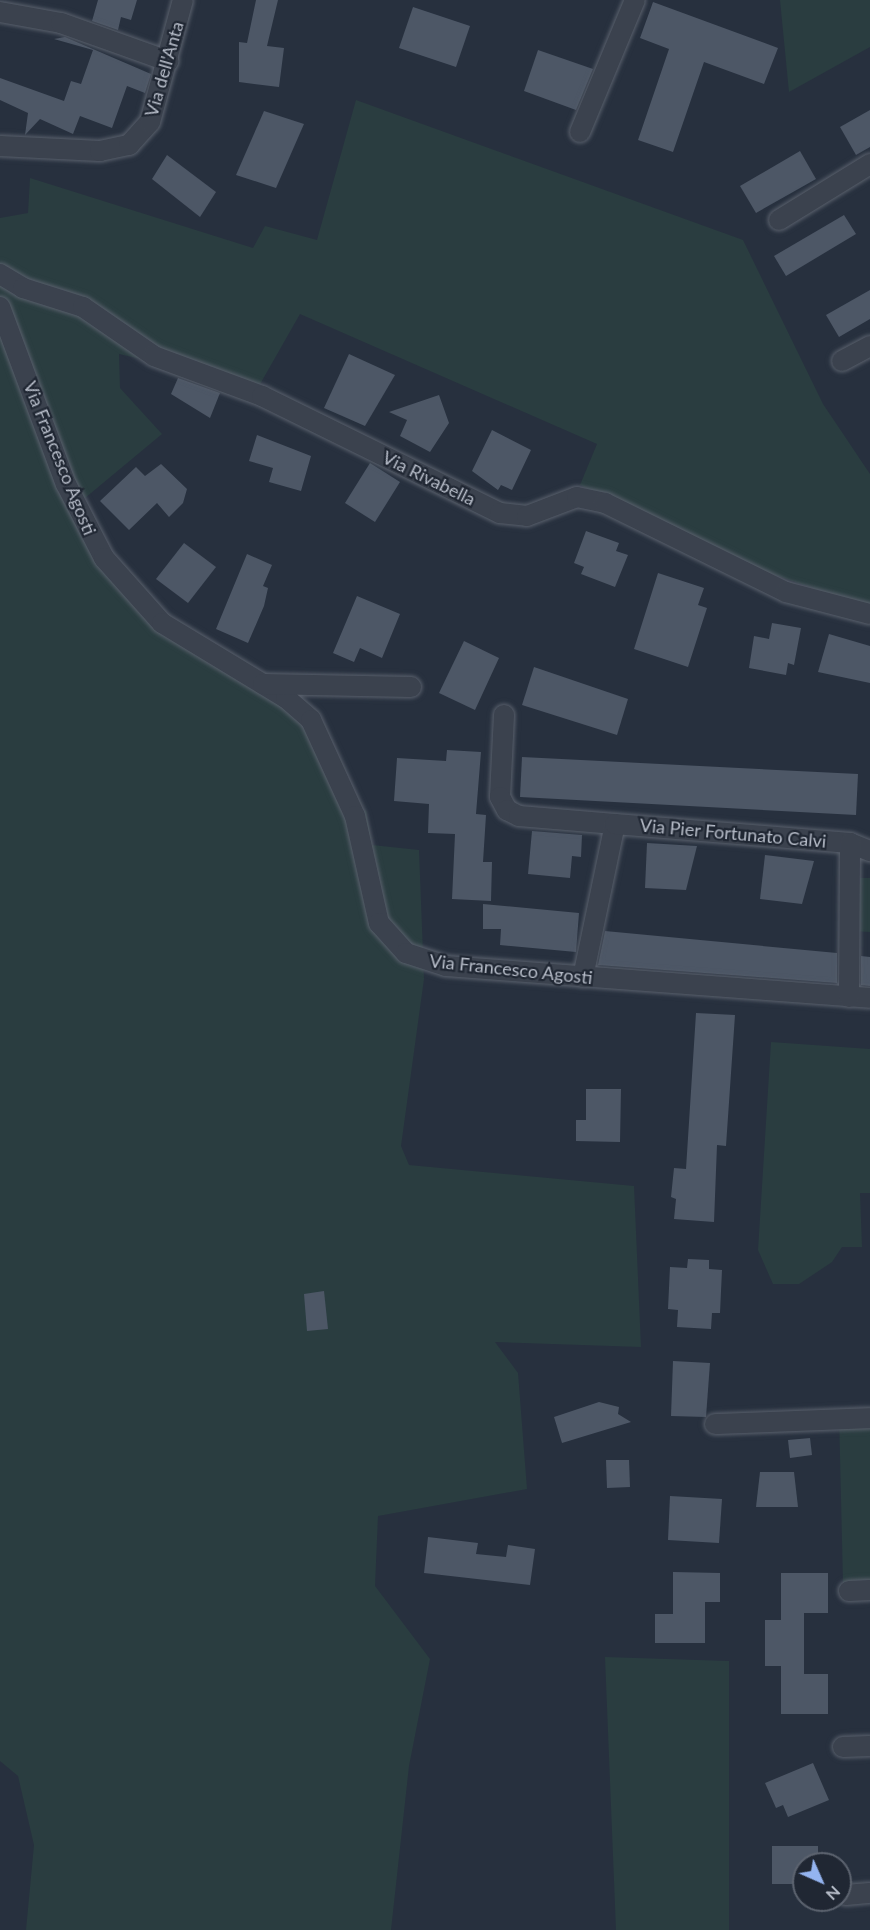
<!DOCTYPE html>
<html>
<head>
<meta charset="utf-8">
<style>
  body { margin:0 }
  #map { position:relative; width:870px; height:1930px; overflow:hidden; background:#27303e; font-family:Lato,sans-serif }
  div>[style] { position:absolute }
  .green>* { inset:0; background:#2a3d40 }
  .building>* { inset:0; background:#4d5766 }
  .roads { filter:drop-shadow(0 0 2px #59606c) drop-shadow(0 0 2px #59606c) }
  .minor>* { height:20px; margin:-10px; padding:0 10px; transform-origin:10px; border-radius:10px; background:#3b424e }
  span { translate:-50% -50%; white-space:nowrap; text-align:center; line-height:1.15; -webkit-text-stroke:4.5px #202733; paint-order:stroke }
  .street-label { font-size:18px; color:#b7bdc9 }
  .north { position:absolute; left:792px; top:1852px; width:60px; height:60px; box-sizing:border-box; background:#202733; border:2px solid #5c636f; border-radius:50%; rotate:135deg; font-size:16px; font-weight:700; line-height:24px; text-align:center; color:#b7bdc9 }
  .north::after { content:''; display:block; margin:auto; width:21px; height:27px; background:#94b4f0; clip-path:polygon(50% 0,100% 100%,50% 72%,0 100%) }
</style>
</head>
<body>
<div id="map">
  <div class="green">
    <div style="clip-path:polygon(780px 0,870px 0,870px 47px,789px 92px)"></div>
    <div style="clip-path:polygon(356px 100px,743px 240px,823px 404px,870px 474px,870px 608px,740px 563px,580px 485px,597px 444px,300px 314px,259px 386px,119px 354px,120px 388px,162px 434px,73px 508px,161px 628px,300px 709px,355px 815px,366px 810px,372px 845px,419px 850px,424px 979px,401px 1146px,409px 1165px,634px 1186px,641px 1347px,495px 1342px,518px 1373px,527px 1489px,378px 1516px,375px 1586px,430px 1659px,409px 1766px,391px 1930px,26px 1930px,34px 1845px,18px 1776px,0 1761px,0 218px,28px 213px,30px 178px,253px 248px,265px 226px,317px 240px)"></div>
    <div style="clip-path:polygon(853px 878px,870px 878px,870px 932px,852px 931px)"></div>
    <div style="clip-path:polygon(771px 1042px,870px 1049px,870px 1193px,860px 1193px,862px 1247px,842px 1247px,832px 1262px,799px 1284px,773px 1284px,758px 1250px)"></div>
    <div style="clip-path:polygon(839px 1413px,870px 1413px,870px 1581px,843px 1583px)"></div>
    <div style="clip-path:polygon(605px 1657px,729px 1661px,729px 1930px,616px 1930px)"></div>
  </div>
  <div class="building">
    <div style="clip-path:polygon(98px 0,137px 0,131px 20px,121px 17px,118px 30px,92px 21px)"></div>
    <div style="clip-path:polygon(256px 0,278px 0,267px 46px,284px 48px,279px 87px,239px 82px,239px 42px,247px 43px)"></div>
    <div style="clip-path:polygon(653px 2px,778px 48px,764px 84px,704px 62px,673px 152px,638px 140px,669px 49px,640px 38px)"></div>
    <div style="clip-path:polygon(413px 7px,470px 26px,456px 67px,399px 48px)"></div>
    <div style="clip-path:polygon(65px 37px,151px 74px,145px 93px,127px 86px,112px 128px,80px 116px,73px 134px,40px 119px,25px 135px,28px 113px,0 100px,0 78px,64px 101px,71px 81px,81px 84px,93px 50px,54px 39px)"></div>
    <div style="clip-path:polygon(538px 50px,593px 69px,576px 110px,524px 91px)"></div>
    <div style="clip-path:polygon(870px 110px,870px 147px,856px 155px,840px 127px)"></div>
    <div style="clip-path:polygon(264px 111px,304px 124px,276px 188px,236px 175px)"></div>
    <div style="clip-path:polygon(800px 151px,816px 179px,756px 213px,740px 186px)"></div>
    <div style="clip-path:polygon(167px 155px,216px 192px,200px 217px,152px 179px)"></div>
    <div style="clip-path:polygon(844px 215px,856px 234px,786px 276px,774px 256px)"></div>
    <div style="clip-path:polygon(870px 290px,870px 319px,839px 337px,826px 315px)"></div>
    <div style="clip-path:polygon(349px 354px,395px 375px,365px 426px,324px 408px)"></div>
    <div style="clip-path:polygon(178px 378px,220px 393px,210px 418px,171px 394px)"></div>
    <div style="clip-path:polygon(439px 395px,449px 423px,430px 452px,400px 436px,407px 420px,389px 412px)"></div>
    <div style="clip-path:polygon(492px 430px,531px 450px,512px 490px,501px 485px,498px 490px,472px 471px)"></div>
    <div style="clip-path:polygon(257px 435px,311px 456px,301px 491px,269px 482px,273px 468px,249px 461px)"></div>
    <div style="clip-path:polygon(370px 463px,400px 482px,375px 522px,345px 503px)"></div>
    <div style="clip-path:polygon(161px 464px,187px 489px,183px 503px,169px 517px,157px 503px,129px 530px,100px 501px,136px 467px,145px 476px)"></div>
    <div style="clip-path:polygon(586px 531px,619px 543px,616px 551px,628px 555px,615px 587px,581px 574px,584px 567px,574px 563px)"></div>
    <div style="clip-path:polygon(184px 543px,216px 567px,188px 603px,156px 579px)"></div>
    <div style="clip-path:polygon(247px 554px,272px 565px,263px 586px,268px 588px,264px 606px,248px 643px,216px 629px)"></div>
    <div style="clip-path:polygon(658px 573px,704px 588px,698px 605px,707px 608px,688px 667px,634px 649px)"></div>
    <div style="clip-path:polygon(357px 596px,400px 614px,382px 658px,360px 648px,354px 662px,333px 653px)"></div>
    <div style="clip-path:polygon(772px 623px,801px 628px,794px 665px,788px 663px,786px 675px,749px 668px,754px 636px,769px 639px)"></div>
    <div style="clip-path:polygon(829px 634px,870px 646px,870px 683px,818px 672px)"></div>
    <div style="clip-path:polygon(464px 641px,499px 658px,475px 710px,439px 693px)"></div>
    <div style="clip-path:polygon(534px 667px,628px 699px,617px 735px,522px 705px)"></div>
    <div style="clip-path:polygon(447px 750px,481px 752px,476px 814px,486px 815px,483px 862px,492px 862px,491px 901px,452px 899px,455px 834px,428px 833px,429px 804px,394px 801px,397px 758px,446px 761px)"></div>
    <div style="clip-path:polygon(522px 757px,858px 774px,856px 815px,520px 797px)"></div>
    <div style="clip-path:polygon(532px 831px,582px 835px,581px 857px,572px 856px,570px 878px,528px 874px)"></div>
    <div style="clip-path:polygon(647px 843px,697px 846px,686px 890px,645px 888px)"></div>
    <div style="clip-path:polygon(765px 855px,814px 861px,802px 904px,760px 899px)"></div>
    <div style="clip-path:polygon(483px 904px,579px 913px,576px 952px,500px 945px,501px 929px,483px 929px)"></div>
    <div style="clip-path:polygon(605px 931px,837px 953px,837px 983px,598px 965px)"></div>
    <div style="clip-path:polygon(861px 956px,870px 957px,870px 986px,861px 985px)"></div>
    <div style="clip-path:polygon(696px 1013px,735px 1015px,726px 1146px,717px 1145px,714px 1222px,674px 1219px,676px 1199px,671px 1197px,674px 1168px,686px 1169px)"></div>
    <div style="clip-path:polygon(586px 1089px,621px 1089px,620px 1142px,576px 1141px,576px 1120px,586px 1120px)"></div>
    <div style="clip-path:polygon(688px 1259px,709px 1260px,709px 1269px,722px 1270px,720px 1313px,712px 1313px,711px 1329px,677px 1327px,678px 1310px,668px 1309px,670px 1267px,687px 1268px)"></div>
    <div style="clip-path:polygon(324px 1291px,328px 1329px,307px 1331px,304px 1294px)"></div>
    <div style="clip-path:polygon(673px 1361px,710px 1363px,706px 1417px,671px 1416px)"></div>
    <div style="clip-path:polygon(599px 1402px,619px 1407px,618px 1414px,631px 1422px,562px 1443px,554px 1417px)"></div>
    <div style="clip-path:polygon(810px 1438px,812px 1455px,790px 1458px,788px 1440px)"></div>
    <div style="clip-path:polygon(606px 1460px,629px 1460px,630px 1487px,607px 1488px)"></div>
    <div style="clip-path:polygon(760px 1472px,794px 1472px,798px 1507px,756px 1507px)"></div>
    <div style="clip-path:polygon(670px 1496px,722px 1499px,719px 1543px,668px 1540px)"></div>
    <div style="clip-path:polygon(428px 1537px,478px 1543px,476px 1554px,506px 1557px,508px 1545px,535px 1549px,530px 1585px,424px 1573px)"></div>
    <div style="clip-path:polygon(673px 1572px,720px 1573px,720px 1602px,705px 1602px,705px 1643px,655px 1643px,655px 1614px,673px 1614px)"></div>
    <div style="clip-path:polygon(781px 1573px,828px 1573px,828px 1613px,804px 1613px,804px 1674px,828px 1674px,828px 1714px,781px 1714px,781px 1666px,765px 1666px,765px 1620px,781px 1620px)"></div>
    <div style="clip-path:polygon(813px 1763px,829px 1800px,788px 1817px,783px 1805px,776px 1808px,765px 1783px)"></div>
    <div style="clip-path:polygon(772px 1846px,818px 1846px,818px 1864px,804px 1864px,804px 1884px,772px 1884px)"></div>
  </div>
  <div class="roads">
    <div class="minor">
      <div style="left:0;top:12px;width:62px;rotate:10.2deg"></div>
      <div style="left:61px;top:23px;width:114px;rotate:19.6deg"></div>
      <div style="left:580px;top:132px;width:143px;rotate:-67.4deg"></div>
      <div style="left:0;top:146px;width:100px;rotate:2.9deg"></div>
      <div style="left:100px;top:151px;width:30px;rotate:-12deg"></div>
      <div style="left:129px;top:145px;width:31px;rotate:-48deg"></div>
      <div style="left:150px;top:122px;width:126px;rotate:-74.9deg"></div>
      <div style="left:779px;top:220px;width:107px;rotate:-31.6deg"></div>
      <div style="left:0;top:274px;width:27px;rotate:31deg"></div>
      <div style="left:23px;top:288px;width:63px;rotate:17.6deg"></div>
      <div style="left:83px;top:307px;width:86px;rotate:34.6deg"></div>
      <div style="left:154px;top:356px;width:115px;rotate:20.3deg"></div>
      <div style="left:262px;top:396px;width:265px;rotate:26.2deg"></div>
      <div style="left:500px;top:513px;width:27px;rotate:6deg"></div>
      <div style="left:527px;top:516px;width:53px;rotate:-20.8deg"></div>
      <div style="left:577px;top:497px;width:29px;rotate:12deg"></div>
      <div style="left:605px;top:503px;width:202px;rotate:26.2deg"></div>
      <div style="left:786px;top:592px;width:87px;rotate:14.7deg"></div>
      <div style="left:0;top:307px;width:189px;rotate:69.6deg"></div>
      <div style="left:66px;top:484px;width:83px;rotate:62.8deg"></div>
      <div style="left:104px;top:558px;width:87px;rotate:48.3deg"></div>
      <div style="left:162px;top:623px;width:145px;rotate:31.2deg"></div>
      <div style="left:286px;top:698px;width:33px;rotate:41deg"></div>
      <div style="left:311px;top:720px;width:106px;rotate:65.4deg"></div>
      <div style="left:355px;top:816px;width:110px;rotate:77.4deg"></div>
      <div style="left:379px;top:923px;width:40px;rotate:48deg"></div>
      <div style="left:406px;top:953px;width:42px;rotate:18deg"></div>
      <div style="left:446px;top:966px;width:425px;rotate:4.3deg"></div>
      <div style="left:842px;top:361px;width:32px;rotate:-28deg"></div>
      <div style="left:263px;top:684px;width:148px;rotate:1.2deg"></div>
      <div style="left:504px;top:715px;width:82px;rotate:92.8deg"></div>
      <div style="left:500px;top:797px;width:15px;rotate:62deg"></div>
      <div style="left:507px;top:810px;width:13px;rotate:27deg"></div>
      <div style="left:519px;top:816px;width:96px;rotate:4.8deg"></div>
      <div style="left:583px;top:977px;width:156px;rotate:-78.2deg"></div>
      <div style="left:615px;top:824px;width:236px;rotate:4.6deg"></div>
      <div style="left:850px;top:843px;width:22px;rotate:22deg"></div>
      <div style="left:849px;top:997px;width:154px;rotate:-89.6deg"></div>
      <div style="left:715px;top:1424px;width:155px;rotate:-2.2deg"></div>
      <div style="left:849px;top:1591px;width:21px;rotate:-3deg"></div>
      <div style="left:843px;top:1747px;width:27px;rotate:-2deg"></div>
      <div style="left:846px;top:1895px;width:24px;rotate:-5deg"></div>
    </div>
  </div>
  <div class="street-label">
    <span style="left:164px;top:69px;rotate:-74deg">Via dell'Anta</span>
    <span style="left:60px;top:458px;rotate:68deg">Via Francesco Agosti</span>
    <span style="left:429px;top:478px;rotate:26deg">Via Rivabella</span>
    <span style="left:733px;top:833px;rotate:5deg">Via Pier Fortunato Calvi</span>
    <span style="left:511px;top:969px;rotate:6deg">Via Francesco Agosti</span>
  </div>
  <div class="north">N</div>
</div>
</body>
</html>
